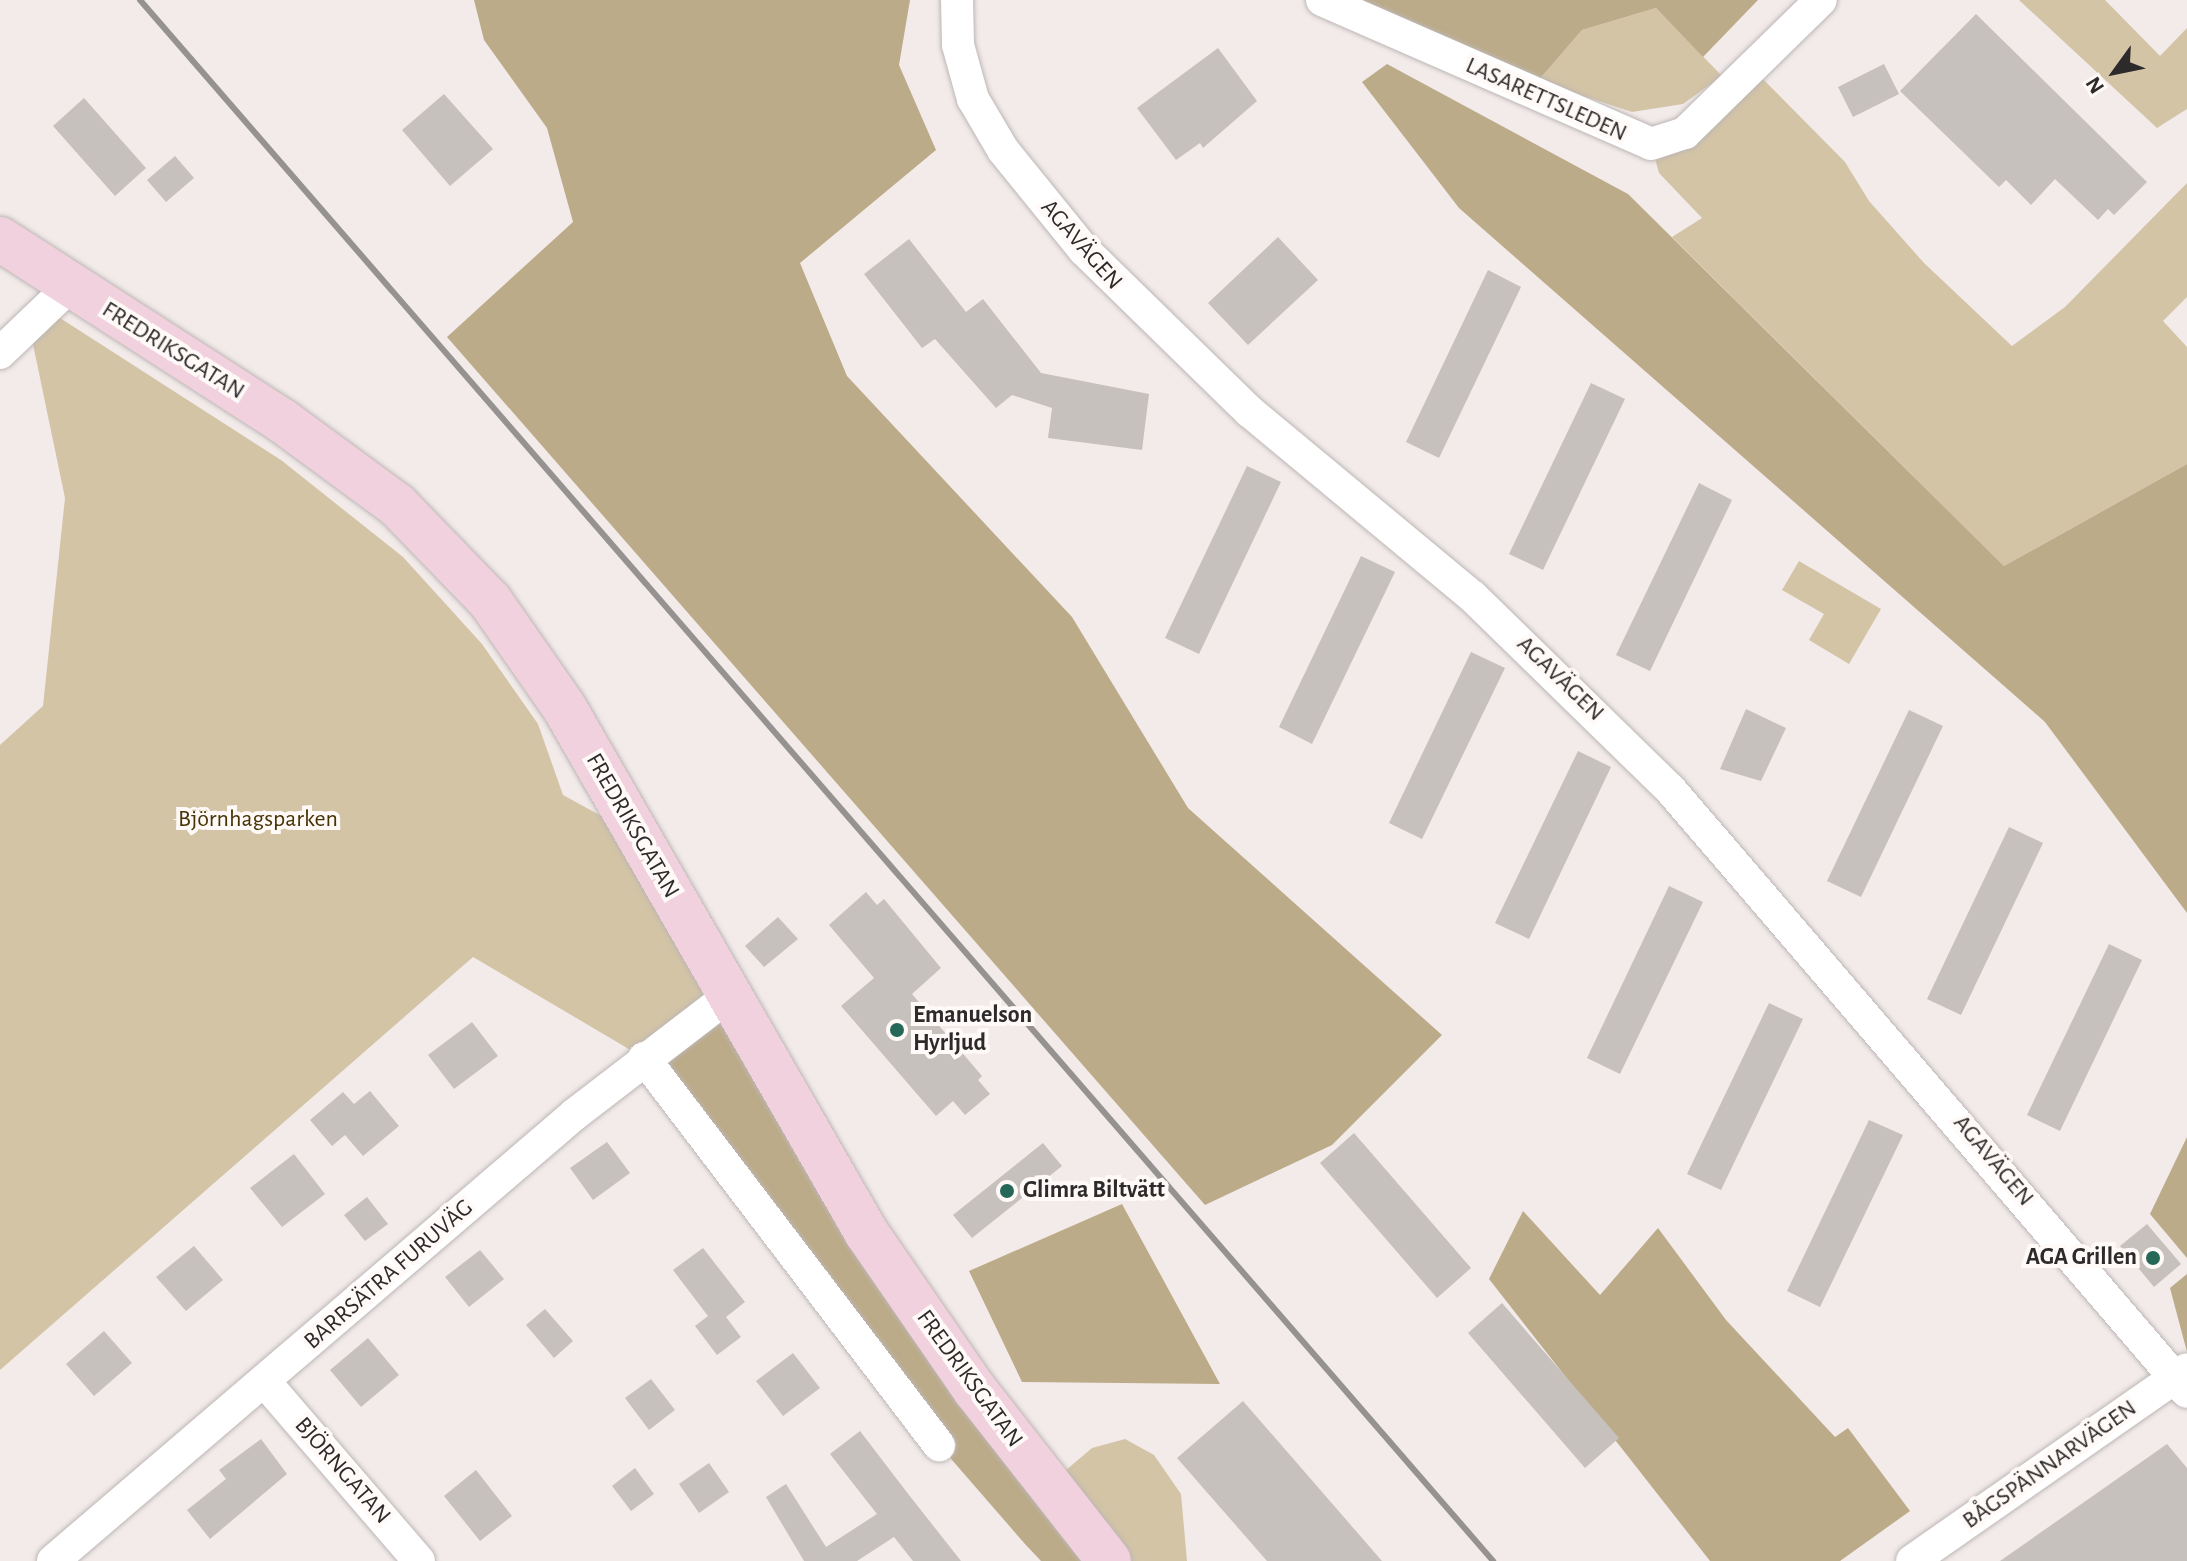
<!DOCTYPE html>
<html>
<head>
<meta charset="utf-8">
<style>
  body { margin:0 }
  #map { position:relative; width:2187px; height:1561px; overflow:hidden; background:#f2ebea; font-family:"Alegreya Sans",sans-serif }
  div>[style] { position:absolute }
  .green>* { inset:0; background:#d3c4a6 }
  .forest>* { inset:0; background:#bcab88 }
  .building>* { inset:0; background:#c6c1bd }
  .roads { filter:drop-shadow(0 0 2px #bdb6b5) drop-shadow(0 0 2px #bdb6b5) }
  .street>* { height:32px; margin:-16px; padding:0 16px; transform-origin:16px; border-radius:16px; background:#fff }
  .secondary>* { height:44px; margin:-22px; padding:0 22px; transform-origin:22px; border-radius:22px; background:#f2d1de }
  .rail>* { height:6px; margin:-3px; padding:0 3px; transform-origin:3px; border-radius:3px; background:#969291 }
  .dots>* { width:22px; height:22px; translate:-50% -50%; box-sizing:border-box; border:4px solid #fff9f8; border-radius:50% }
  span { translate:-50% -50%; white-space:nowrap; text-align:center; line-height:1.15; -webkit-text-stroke:8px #fff9f8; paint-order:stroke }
  .street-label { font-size:24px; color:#2c2a2a }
  .park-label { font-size:24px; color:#473405 }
  .poi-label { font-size:24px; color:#2c2a2a; font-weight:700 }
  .left { translate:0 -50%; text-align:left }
  .right { translate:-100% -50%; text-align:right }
  .north { position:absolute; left:2075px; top:32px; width:80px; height:80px; -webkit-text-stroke:6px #fff9f8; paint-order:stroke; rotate:237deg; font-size:22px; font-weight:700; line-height:32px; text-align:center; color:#2c2a2a }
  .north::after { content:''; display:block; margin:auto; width:28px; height:36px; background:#2c2a2a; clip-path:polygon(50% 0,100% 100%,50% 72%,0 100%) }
</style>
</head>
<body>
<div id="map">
  <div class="green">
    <div style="clip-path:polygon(2019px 0,2105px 0,2160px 56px,2187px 28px,2187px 109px,2157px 128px)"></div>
    <div style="clip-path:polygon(1656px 8px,1722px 76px,1683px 104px,1632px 112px,1538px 81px,1582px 30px)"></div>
    <div style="clip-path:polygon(1753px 69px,1845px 162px,1869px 201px,1924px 263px,2012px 346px,2065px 307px,2187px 183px,2187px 297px,2163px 321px,2187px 347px,2187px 464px,2004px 566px,1672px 237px,1702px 218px,1659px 173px,1651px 144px)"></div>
    <div style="clip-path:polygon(46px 309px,281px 460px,403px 557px,482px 644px,538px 724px,563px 795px,638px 836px,730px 995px,644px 1058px,473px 957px,0 1370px,0 745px,43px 706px,65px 498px,29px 325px)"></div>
    <div style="clip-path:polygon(1799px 561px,1881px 609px,1849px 664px,1809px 640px,1824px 614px,1782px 590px)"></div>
    <div style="clip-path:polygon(1125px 1439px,1154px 1455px,1181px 1494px,1187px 1561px,1126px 1561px,1059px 1476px,1092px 1448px)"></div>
  </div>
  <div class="forest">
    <div style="clip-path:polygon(474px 0,910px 0,899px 65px,936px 150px,800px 263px,847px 376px,1072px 617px,1188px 808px,1442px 1035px,1332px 1145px,1205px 1205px,447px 337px,573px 222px,547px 128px,484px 40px)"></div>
    <div style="clip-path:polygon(1355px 0,1758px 0,1703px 57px,1656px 8px,1582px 30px,1538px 81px)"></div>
    <div style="clip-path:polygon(1387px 64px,1628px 194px,2004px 566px,2187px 464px,2187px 913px,2045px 722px,1459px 208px,1362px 82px)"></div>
    <div style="clip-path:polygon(730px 995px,1109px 1561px,1041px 1561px,1025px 1544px,939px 1445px,644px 1058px)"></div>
    <div style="clip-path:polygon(2187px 1137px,2187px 1258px,2150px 1214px)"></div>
    <div style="clip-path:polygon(1122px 1204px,1220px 1384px,1221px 1384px,1022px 1382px,969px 1271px)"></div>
    <div style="clip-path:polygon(1523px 1211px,1600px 1295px,1658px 1228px,1726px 1320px,1835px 1437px,1848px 1428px,1910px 1511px,1840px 1561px,1710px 1561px,1489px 1279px)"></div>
    <div style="clip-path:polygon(2187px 1274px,2187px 1352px,2170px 1288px)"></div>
  </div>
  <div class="building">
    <div style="clip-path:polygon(1976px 14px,2147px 182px,2114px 215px,2108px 209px,2098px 220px,2055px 179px,2031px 205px,2006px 180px,1999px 187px,1900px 91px)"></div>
    <div style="clip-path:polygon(1218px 48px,1257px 101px,1203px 148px,1200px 143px,1176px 160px,1137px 108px)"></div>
    <div style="clip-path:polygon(1884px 64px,1899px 94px,1853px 117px,1838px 87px)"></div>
    <div style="clip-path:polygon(444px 94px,493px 149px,450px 186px,402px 130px)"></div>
    <div style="clip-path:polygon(84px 98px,146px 168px,115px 196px,53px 126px)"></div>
    <div style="clip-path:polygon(175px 156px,194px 178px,166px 202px,147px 180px)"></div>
    <div style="clip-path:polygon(1278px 237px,1318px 280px,1248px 345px,1208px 303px)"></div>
    <div style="clip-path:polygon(909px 239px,966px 312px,983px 299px,1041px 373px,1149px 394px,1142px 450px,1048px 438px,1052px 408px,1012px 395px,996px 408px,935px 339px,922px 348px,864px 274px)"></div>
    <div style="clip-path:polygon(1488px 270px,1521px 287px,1439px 458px,1406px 442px)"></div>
    <div style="clip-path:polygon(1591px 383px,1625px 399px,1543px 570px,1509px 554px)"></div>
    <div style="clip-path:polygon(1247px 466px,1281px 482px,1199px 654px,1165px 638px)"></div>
    <div style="clip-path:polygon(1699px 483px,1732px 500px,1650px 671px,1616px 655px)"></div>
    <div style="clip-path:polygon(1361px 556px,1395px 572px,1312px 744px,1279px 727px)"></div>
    <div style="clip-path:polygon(1471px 652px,1505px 668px,1422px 839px,1389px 823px)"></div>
    <div style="clip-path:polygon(1746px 709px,1786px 728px,1761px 781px,1720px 769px)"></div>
    <div style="clip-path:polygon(1909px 710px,1943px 726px,1861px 897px,1827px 881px)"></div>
    <div style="clip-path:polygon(1578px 751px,1611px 767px,1529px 939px,1495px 923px)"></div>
    <div style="clip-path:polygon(2009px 827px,2043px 843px,1961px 1015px,1927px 999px)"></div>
    <div style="clip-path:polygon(1669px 886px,1703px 902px,1620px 1074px,1587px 1058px)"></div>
    <div style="clip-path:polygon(866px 892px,877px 905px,884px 899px,941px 968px,912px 994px,982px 1076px,978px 1080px,990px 1094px,965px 1115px,953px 1101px,936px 1116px,841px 1006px,874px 978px,829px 925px)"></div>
    <div style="clip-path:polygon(778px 917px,798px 939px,764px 967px,745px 946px)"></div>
    <div style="clip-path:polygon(2109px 944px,2142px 960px,2060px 1131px,2027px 1115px)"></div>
    <div style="clip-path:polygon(1769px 1003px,1803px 1019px,1721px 1190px,1687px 1174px)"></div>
    <div style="clip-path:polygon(472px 1022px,498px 1056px,454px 1089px,428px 1055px)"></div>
    <div style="clip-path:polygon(370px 1091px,399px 1126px,363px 1156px,345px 1135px,332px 1146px,310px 1120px,343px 1092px,354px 1104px)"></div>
    <div style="clip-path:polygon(1869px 1120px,1903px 1135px,1820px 1307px,1787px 1291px)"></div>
    <div style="clip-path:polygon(1354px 1133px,1471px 1268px,1437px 1298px,1320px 1163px)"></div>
    <div style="clip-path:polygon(607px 1142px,630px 1173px,593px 1200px,570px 1168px)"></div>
    <div style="clip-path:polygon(1043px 1143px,1062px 1166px,972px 1238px,953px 1215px)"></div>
    <div style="clip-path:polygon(294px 1154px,325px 1194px,282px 1227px,250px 1188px)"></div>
    <div style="clip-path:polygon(367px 1197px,388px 1224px,365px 1241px,344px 1215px)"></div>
    <div style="clip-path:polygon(2147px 1224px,2181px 1264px,2154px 1287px,2120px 1246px)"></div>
    <div style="clip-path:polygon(194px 1246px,223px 1280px,186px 1311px,156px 1277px)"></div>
    <div style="clip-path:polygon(703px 1248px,745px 1302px,726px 1317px,741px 1337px,717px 1355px,695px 1326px,708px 1316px,673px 1270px)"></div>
    <div style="clip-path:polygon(480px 1250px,504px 1279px,469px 1307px,445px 1277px)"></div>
    <div style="clip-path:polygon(1502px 1303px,1619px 1438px,1585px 1468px,1468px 1333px)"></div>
    <div style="clip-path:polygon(545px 1309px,573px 1341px,554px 1358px,526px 1325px)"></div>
    <div style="clip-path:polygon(104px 1331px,132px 1363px,94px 1396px,66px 1364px)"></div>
    <div style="clip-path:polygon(368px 1338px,399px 1375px,361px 1407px,330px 1370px)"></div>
    <div style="clip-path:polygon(793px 1353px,820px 1388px,783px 1416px,756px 1381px)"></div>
    <div style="clip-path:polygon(651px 1379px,675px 1410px,649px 1430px,625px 1398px)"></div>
    <div style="clip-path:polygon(1243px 1401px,1382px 1561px,1267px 1561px,1177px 1458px)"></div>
    <div style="clip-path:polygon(860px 1431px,909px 1495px,961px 1561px,913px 1561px,894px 1537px,857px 1561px,804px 1561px,766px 1497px,786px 1484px,826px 1547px,877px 1514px,830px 1454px)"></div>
    <div style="clip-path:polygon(261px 1439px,287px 1474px,210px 1539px,187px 1510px,226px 1479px,219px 1470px)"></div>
    <div style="clip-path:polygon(2167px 1444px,2187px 1468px,2187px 1561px,2000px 1561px)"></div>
    <div style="clip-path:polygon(709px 1463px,729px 1492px,699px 1513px,679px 1484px)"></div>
    <div style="clip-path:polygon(635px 1468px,654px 1494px,631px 1511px,612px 1486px)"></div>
    <div style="clip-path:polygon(476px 1470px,512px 1516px,480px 1541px,444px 1496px)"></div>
  </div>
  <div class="roads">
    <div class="street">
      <div style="left:957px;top:0;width:45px;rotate:88.7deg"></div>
      <div style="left:958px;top:45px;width:56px;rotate:74.5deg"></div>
      <div style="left:973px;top:99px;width:59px;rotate:59.5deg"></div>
      <div style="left:1003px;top:150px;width:129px;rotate:51deg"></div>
      <div style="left:1084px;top:250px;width:231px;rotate:44.3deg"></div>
      <div style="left:1249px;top:411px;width:290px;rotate:39.7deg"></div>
      <div style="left:1472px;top:596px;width:277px;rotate:44.3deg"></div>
      <div style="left:1670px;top:789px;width:794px;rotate:49.39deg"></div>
      <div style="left:1322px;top:0;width:359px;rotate:23.6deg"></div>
      <div style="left:1651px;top:144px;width:36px;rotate:-18deg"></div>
      <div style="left:1685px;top:133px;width:190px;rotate:-44.4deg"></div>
      <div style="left:0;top:353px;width:97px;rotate:-43.7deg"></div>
      <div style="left:644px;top:1058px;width:487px;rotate:52.7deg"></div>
      <div style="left:265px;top:1382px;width:236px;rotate:49.3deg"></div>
      <div style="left:53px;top:1561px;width:687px;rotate:-40.57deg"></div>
      <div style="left:575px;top:1114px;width:195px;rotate:-37.5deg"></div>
      <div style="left:1912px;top:1561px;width:335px;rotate:-34.9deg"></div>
    </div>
    <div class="secondary">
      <div style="left:0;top:239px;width:338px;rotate:32.8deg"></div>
      <div style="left:284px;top:422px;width:140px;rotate:36.3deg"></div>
      <div style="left:397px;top:505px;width:134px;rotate:45.9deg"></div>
      <div style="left:490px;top:601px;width:129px;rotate:55.1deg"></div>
      <div style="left:564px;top:707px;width:606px;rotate:60.09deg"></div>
      <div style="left:866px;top:1232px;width:192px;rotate:55.4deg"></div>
      <div style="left:975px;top:1390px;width:217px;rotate:51.9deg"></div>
    </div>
  </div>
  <div class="rail">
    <div style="left:140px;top:0;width:2066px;rotate:49.08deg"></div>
  </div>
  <div class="dots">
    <div style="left:897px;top:1030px;background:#266858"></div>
    <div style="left:1007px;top:1191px;background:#266858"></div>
    <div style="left:2153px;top:1258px;background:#266858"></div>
  </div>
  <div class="street-label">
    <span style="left:1546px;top:100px;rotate:24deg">LASARETTSLEDEN</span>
    <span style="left:1081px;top:245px;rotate:49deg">AGAVÄGEN</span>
    <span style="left:173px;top:351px;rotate:32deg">FREDRIKSGATAN</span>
    <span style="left:1560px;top:679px;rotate:44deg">AGAVÄGEN</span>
    <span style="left:632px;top:826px;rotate:60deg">FREDRIKSGATAN</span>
    <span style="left:1993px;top:1161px;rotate:50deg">AGAVÄGEN</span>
    <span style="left:389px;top:1275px;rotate:-41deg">BARRSÄTRA FURUVÄG</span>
    <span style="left:969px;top:1379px;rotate:54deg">FREDRIKSGATAN</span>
    <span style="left:2050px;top:1465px;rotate:-35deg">BÅGSPÄNNARVÄGEN</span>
    <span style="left:342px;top:1471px;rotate:49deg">BJÖRNGATAN</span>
  </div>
  <div class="park-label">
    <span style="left:258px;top:820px">Björnhagsparken</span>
  </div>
  <div class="poi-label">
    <span class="left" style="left:913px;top:1030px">Emanuelson<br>Hyrljud</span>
    <span class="left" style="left:1023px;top:1191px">Glimra Biltvätt</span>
    <span class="right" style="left:2137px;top:1258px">AGA Grillen</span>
  </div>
  <div class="north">N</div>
</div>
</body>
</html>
